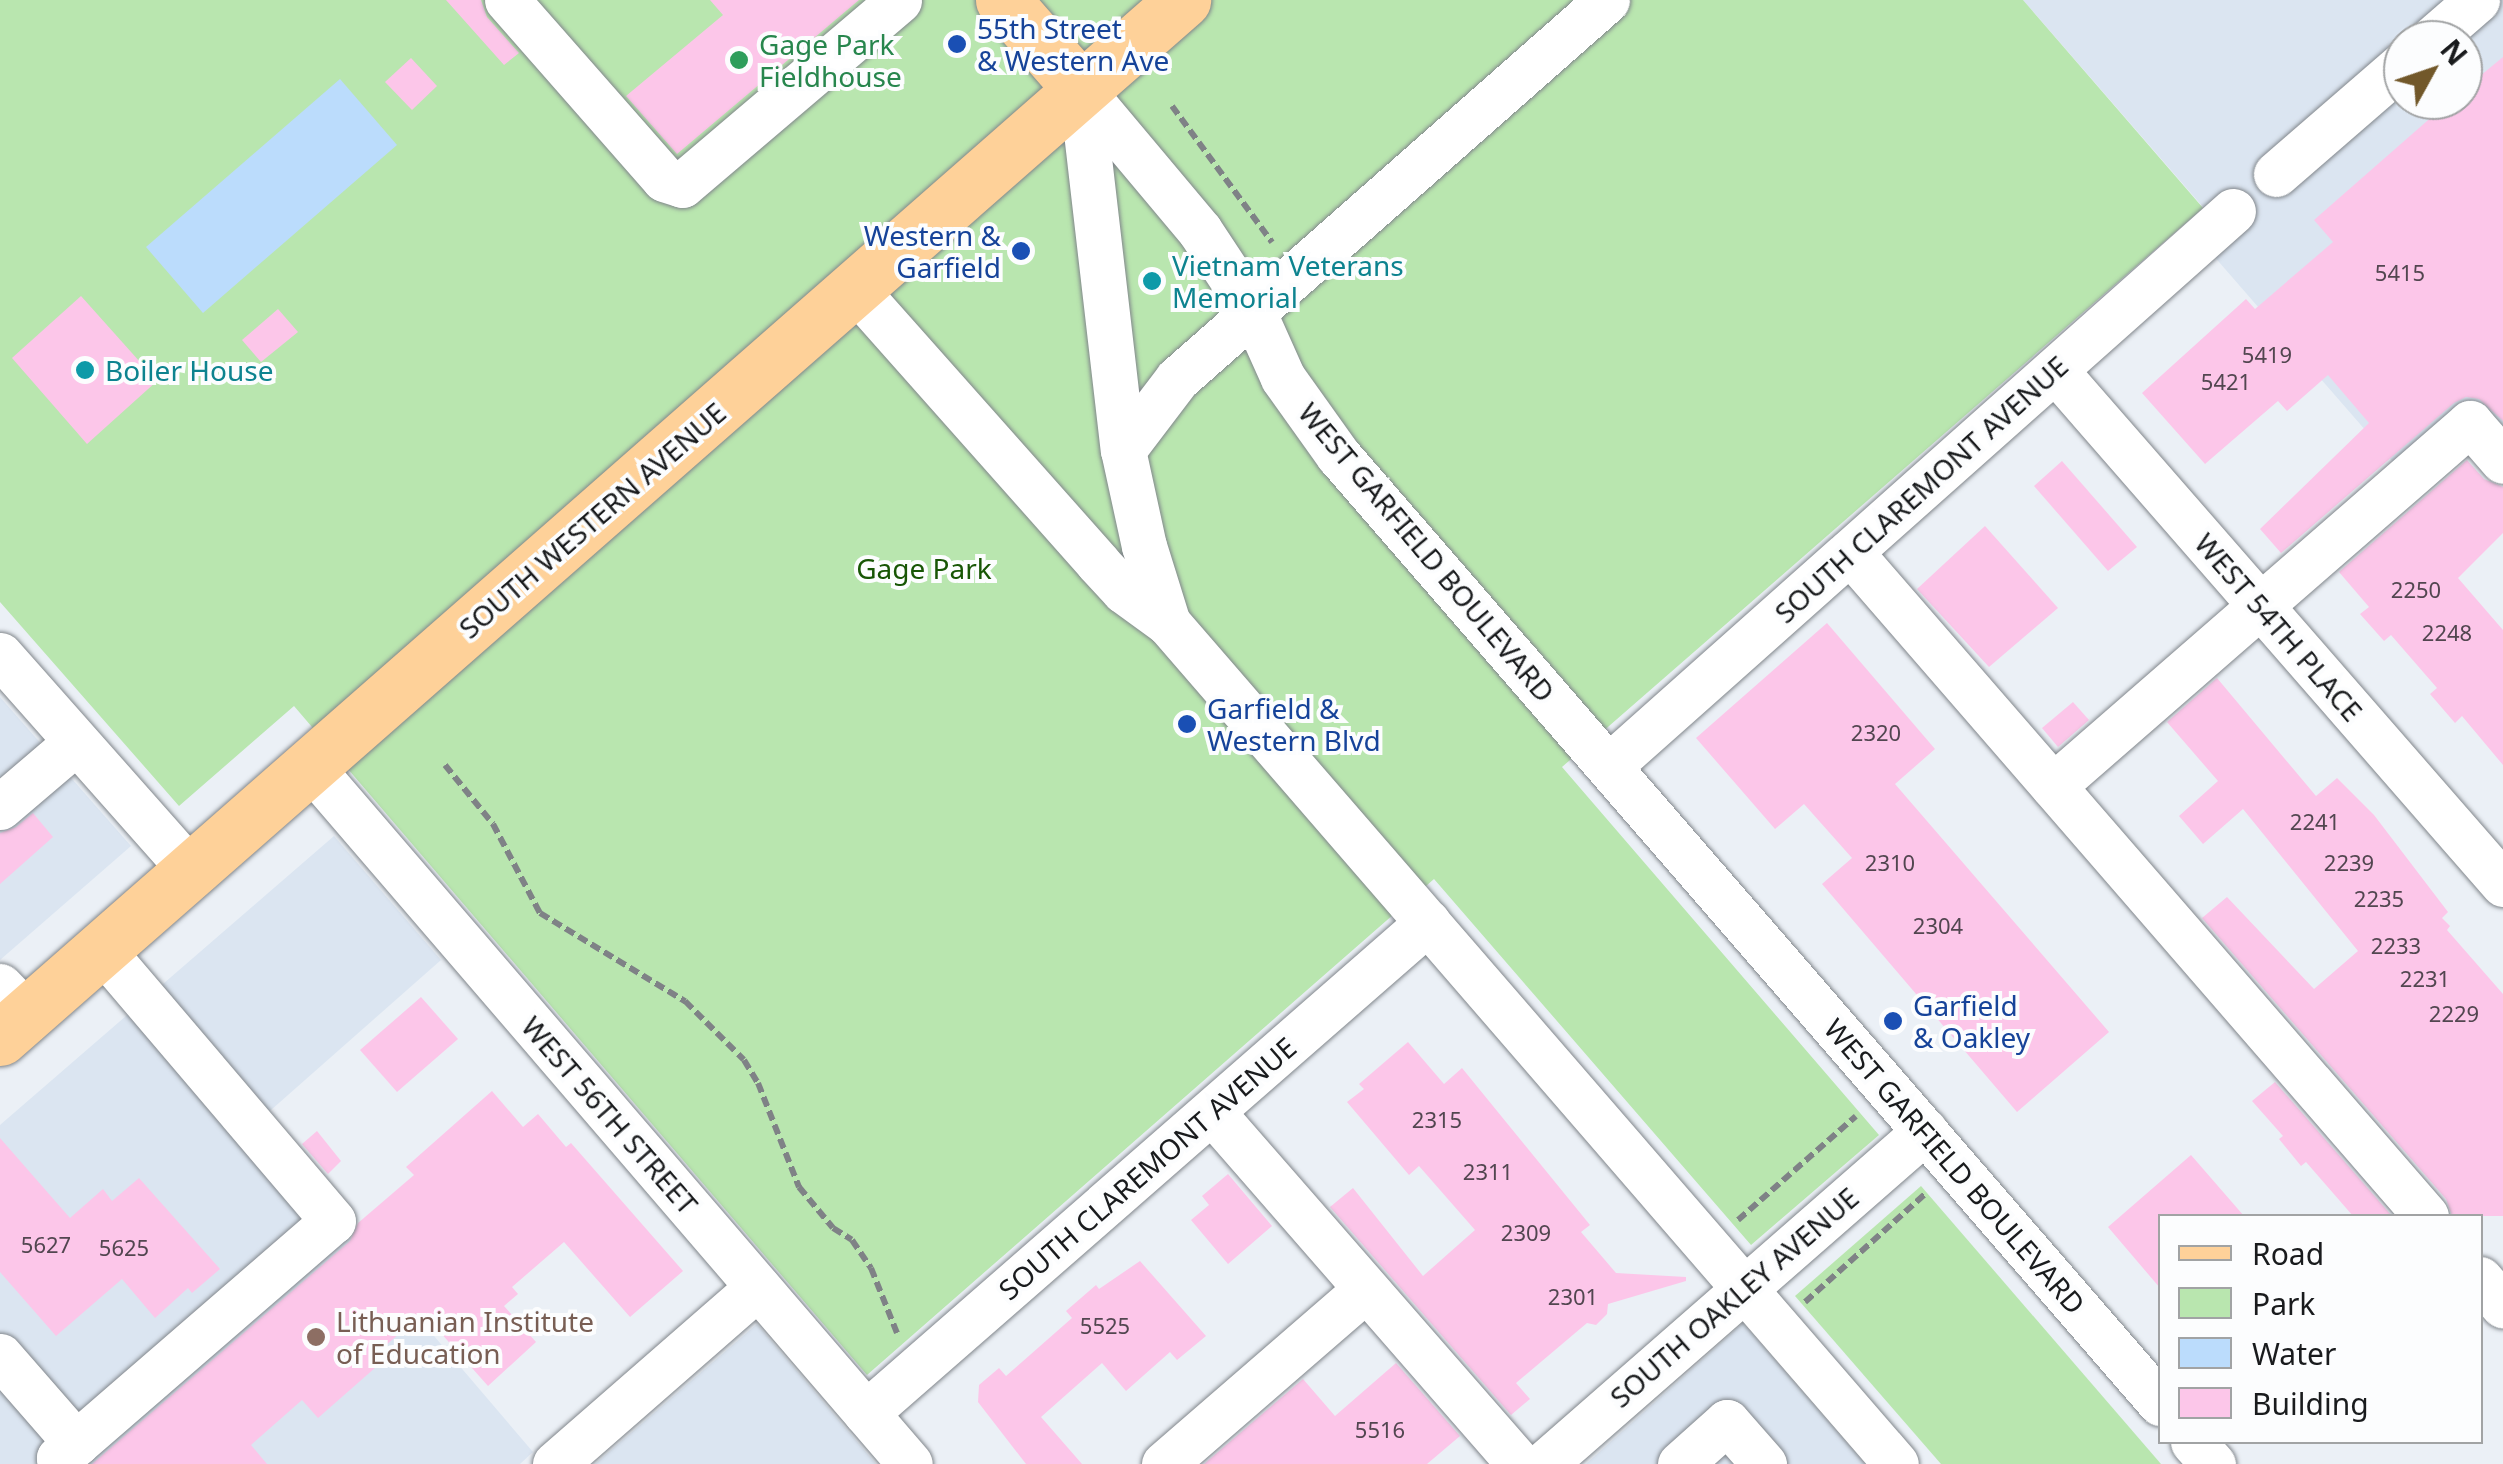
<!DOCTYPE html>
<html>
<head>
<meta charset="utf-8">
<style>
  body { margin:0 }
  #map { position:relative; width:2503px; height:1464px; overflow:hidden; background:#ebf0f6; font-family:"Noto Sans",sans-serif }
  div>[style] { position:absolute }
  .built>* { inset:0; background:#dbe5f1 }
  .green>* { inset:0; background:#b9e6af }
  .water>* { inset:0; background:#bbdcfc }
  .building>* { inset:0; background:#fcc6e9 }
  .path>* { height:6px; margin-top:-3px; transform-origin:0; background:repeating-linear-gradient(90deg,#7f8286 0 10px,transparent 0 15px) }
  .roads { filter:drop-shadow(0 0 2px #81868b) drop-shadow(0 0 2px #81868b) }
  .minor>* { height:45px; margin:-22.5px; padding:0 22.5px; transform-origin:22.5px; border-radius:22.5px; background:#fff }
  .major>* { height:55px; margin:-27.5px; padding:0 27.5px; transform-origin:27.5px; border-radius:27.5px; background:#fed199 }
  .dots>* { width:28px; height:28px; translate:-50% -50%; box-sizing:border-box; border:5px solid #fcfdfe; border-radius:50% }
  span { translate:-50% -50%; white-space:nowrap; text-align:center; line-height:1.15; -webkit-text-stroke:8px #fcfdfe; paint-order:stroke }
  .number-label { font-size:22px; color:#524650 }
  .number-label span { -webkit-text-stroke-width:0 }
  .transit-label { font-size:28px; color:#164399 }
  .left { translate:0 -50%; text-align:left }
  .right { translate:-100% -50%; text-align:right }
  .leisure-label { font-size:28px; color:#27864d }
  .culture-label { font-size:28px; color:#0d838f }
  .street-label { font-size:28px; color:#191b1d }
  .park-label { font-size:28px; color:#185605 }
  .education-label { font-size:28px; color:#785e54 }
  .legend { position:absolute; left:2158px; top:1214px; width:325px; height:230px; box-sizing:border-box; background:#fcfdfe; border:2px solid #a1a3a4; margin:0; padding:12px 18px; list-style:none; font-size:30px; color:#191b1d }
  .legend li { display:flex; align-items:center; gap:20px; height:50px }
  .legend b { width:50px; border:2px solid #a1a3a4 }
  .north { position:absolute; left:2383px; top:20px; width:100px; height:100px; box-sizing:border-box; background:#fcfdfe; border:2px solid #a1a3a4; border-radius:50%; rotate:50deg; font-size:28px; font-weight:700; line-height:40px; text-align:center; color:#191b1d }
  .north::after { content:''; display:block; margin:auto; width:35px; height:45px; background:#72582a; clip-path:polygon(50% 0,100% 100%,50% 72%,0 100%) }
</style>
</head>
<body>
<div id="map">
  <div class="built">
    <div style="clip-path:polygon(evenodd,2023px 0,2503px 0,2503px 461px,2470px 424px,2407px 478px,2185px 223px,2203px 207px,2023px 0,2403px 40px,2463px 40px,2463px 100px,2403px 100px,2403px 40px)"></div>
    <div style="clip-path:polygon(0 697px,131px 846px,0 960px)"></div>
    <div style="clip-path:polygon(334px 836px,441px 960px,254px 1125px,533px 1452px,520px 1464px,0 1464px,0 1125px)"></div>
    <div style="clip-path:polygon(1743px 1323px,1865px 1464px,1586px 1464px)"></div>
    <div style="clip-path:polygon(757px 1324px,876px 1464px,595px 1464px)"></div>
  </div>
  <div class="green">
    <div style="clip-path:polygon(0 0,2023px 0,2203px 208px,1562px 767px,1879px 1135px,1751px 1245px,1434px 879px,867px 1375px,294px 706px,179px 806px,0 602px)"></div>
    <div style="clip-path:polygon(1921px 1186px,2161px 1464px,1941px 1464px,1795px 1296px)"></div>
  </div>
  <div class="water">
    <div style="clip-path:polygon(340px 79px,397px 145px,203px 313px,146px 247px)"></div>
  </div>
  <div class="building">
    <div style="clip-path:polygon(446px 0,481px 0,487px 17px,519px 53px,504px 65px)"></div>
    <div style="clip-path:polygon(710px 0,859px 0,677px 154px,626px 96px,723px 15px)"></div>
    <div style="clip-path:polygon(2503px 57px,2503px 421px,2479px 399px,2466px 397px,2454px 403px,2281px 553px,2260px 529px,2369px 423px,2328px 375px,2287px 411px,2278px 401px,2205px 464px,2142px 393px,2246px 299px,2255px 309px,2333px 242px,2314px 220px,2451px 100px,2463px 100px,2463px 90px)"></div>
    <div style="clip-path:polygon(411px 58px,437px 86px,412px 110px,385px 82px)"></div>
    <div style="clip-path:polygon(81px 296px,157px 381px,87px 444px,12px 358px)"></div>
    <div style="clip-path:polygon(278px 309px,298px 332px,261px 362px,242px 340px)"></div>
    <div style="clip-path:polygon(2467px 460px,2484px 479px,2503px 487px,2503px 533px,2458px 578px,2503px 630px,2503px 765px,2462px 716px,2455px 723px,2430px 694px,2437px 688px,2391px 635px,2384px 641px,2360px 614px,2369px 607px,2339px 572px)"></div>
    <div style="clip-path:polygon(2062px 461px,2137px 547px,2108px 571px,2034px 486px)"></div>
    <div style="clip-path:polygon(1985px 526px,2058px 608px,1989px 667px,1917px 589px)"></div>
    <div style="clip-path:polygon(1827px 623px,1935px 749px,1895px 784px,2109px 1032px,2017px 1112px,1822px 884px,1852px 858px,1804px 804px,1775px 829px,1696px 738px)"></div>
    <div style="clip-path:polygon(2217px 678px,2316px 796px,2337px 778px,2374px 815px,2448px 912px,2442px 918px,2450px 926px,2447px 930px,2503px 994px,2503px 1216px,2452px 1216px,2446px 1199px,2202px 918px,2227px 897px,2314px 989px,2358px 951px,2243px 809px,2203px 844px,2179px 816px,2218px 781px,2167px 722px)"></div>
    <div style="clip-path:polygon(2073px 702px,2089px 720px,2058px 747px,2042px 728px)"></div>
    <div style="clip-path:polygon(33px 813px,53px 837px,0 884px,0 833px,16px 827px)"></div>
    <div style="clip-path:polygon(421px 997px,458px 1039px,397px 1092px,360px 1050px)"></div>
    <div style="clip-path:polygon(1408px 1042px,1444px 1084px,1462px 1068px,1590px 1225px,1581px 1232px,1616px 1273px,1686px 1277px,1686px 1281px,1608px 1304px,1607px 1314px,1596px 1325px,1587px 1323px,1516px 1383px,1530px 1399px,1511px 1415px,1330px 1207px,1353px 1188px,1423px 1276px,1475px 1230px,1419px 1166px,1409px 1175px,1347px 1102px,1364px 1089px,1359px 1084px)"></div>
    <div style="clip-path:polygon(2275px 1082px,2392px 1216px,2353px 1216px,2306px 1162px,2301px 1166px,2279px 1139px,2283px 1136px,2252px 1101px)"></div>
    <div style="clip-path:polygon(492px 1091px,523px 1127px,538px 1114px,566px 1147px,571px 1143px,683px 1271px,630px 1317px,564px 1242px,512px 1287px,518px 1294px,504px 1306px,536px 1342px,488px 1386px,423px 1313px,377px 1353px,384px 1360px,318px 1418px,302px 1400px,251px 1445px,267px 1464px,92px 1464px,350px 1241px,358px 1223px,414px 1175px,406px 1167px)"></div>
    <div style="clip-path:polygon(317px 1131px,341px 1161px,328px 1174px,302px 1144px)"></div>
    <div style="clip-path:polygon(0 1138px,70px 1218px,103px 1189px,112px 1201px,139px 1178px,220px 1269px,192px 1293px,188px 1288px,155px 1318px,122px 1279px,56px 1336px,0 1272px)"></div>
    <div style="clip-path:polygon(2191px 1155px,2244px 1216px,2160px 1216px,2160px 1288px,2108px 1227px)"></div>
    <div style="clip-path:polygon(1228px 1174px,1272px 1226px,1228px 1264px,1191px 1220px,1209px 1205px,1202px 1196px)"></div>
    <div style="clip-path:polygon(1140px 1261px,1206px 1336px,1177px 1360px,1170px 1352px,1126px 1391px,1102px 1363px,1041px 1417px,1082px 1464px,1026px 1464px,978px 1402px,979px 1385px,999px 1368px,1006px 1376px,1072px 1318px,1066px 1311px,1096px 1285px,1099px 1289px)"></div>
    <div style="clip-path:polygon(1396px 1363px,1460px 1436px,1427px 1464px,1204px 1464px,1303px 1379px,1335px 1416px)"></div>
  </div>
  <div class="path">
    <div style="left:1172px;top:106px;width:169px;rotate:53.7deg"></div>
    <div style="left:445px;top:765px;width:76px;rotate:50.9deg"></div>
    <div style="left:493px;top:824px;width:101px;rotate:62.2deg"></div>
    <div style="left:540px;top:913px;width:170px;rotate:31.3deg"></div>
    <div style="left:685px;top:1001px;width:83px;rotate:45deg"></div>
    <div style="left:744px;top:1060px;width:27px;rotate:59deg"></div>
    <div style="left:758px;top:1083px;width:112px;rotate:68.5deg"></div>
    <div style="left:799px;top:1187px;width:53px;rotate:50.3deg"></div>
    <div style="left:833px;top:1228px;width:22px;rotate:32deg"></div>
    <div style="left:852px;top:1240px;width:34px;rotate:56deg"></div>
    <div style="left:871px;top:1268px;width:70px;rotate:68.2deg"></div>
    <div style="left:1738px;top:1220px;width:157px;rotate:-41.4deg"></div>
    <div style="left:1805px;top:1302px;width:163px;rotate:-42deg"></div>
  </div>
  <div class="roads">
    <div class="minor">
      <div style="left:507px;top:0;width:238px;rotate:48.7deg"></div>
      <div style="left:664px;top:179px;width:19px;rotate:18deg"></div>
      <div style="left:682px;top:185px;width:285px;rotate:-40.4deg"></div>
      <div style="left:2431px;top:40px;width:61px;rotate:-41deg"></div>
      <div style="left:1081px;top:89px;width:185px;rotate:50deg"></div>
      <div style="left:1200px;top:231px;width:96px;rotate:56.5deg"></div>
      <div style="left:1253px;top:311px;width:73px;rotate:65.9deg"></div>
      <div style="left:1283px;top:378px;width:95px;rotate:54.5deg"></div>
      <div style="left:1338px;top:455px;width:1255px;rotate:49.07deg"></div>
      <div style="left:1081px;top:89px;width:363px;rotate:83.4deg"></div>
      <div style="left:1123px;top:450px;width:98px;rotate:77.7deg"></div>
      <div style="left:1144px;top:546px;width:81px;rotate:72.7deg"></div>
      <div style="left:2276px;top:174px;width:168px;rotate:-40.9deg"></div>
      <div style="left:856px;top:290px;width:365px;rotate:48.4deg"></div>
      <div style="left:1098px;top:563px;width:38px;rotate:47deg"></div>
      <div style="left:1124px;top:591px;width:54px;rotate:36deg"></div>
      <div style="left:1168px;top:623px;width:1112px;rotate:49.12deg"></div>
      <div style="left:2055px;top:370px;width:682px;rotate:48.92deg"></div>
      <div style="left:1123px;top:450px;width:89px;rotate:-52.7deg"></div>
      <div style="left:1177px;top:379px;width:573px;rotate:-41.39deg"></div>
      <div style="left:1850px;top:552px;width:879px;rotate:49.06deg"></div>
      <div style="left:0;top:655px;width:287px;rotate:48.5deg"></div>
      <div style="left:310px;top:766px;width:920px;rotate:49.32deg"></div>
      <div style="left:1609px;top:766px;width:835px;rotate:-41.65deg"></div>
      <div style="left:2053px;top:786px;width:553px;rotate:-41.04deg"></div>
      <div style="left:2470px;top:423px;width:50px;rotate:49deg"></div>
      <div style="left:0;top:807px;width:100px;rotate:-40.5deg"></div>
      <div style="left:0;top:986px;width:39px;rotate:46deg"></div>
      <div style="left:1212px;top:1112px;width:467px;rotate:48.9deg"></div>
      <div style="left:2480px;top:1279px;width:35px;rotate:49deg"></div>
      <div style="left:0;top:1356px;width:116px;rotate:48.9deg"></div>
      <div style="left:866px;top:1413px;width:746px;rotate:-41.14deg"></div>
      <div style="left:2193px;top:1442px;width:30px;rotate:48deg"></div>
      <div style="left:64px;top:1464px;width:8px;rotate:-130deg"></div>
      <div style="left:59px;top:1458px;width:362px;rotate:-40.9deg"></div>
      <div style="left:333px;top:1221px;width:358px;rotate:-130.4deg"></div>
      <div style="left:555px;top:1464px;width:269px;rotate:-41.1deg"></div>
      <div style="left:1164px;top:1464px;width:267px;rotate:-40.9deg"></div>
      <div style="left:1544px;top:1464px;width:506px;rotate:-41.15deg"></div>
      <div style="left:1680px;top:1464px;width:63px;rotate:-41.8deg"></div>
      <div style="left:1727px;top:1422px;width:56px;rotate:48.6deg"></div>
    </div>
    <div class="major">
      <div style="left:1003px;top:0;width:118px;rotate:48.8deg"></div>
      <div style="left:0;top:1038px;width:1574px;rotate:-41.26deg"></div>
    </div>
  </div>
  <div class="dots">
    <div style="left:957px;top:44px;background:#1a4fb4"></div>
    <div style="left:739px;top:60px;background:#2e9e5b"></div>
    <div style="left:1021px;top:251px;background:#1a4fb4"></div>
    <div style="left:1152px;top:281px;background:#0f9aa8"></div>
    <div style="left:85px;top:370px;background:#0f9aa8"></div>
    <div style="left:1187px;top:724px;background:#1a4fb4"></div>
    <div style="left:1893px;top:1021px;background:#1a4fb4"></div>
    <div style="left:316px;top:1337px;background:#8d6e63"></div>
  </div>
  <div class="number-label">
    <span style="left:2400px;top:273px">5415</span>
    <span style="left:2267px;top:355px">5419</span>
    <span style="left:2226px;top:382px">5421</span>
    <span style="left:2416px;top:590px">2250</span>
    <span style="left:2447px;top:633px">2248</span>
    <span style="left:1876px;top:733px">2320</span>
    <span style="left:2315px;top:822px">2241</span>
    <span style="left:1890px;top:863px">2310</span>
    <span style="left:2349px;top:863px">2239</span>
    <span style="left:2379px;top:899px">2235</span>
    <span style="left:1938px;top:926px">2304</span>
    <span style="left:2396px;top:946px">2233</span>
    <span style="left:2425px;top:979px">2231</span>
    <span style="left:2454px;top:1014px">2229</span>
    <span style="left:1437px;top:1120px">2315</span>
    <span style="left:1488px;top:1172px">2311</span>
    <span style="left:1526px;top:1233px">2309</span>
    <span style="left:46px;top:1245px">5627</span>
    <span style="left:124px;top:1248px">5625</span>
    <span style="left:1573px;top:1297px">2301</span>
    <span style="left:1105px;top:1326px">5525</span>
    <span style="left:1380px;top:1430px">5516</span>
  </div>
  <div class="transit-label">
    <span class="left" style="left:977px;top:44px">55th Street<br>&amp; Western Ave</span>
    <span class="right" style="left:1001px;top:251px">Western &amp;<br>Garfield</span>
    <span class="left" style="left:1207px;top:724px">Garfield &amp;<br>Western Blvd</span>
    <span class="left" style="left:1913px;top:1021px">Garfield<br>&amp; Oakley</span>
  </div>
  <div class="leisure-label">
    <span class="left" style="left:759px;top:60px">Gage Park<br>Fieldhouse</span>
  </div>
  <div class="culture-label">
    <span class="left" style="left:1172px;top:281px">Vietnam Veterans<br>Memorial</span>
    <span class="left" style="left:105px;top:370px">Boiler House</span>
  </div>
  <div class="street-label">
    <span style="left:1921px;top:489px;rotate:-42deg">SOUTH CLAREMONT AVENUE</span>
    <span style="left:592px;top:520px;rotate:-41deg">SOUTH WESTERN AVENUE</span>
    <span style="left:1427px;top:552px;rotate:50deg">WEST GARFIELD BOULEVARD</span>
    <span style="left:2279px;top:627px;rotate:49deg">WEST 54TH PLACE</span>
    <span style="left:610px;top:1115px;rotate:49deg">WEST 56TH STREET</span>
    <span style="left:1955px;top:1166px;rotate:49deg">WEST GARFIELD BOULEVARD</span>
    <span style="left:1147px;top:1168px;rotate:-41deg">SOUTH CLAREMONT AVENUE</span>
    <span style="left:1734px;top:1297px;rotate:-41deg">SOUTH OAKLEY AVENUE</span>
  </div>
  <div class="park-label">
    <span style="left:924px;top:568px">Gage Park</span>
  </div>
  <div class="education-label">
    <span class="left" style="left:336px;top:1337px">Lithuanian Institute<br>of Education</span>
  </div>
  <ul class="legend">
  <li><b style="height:12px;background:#fed199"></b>Road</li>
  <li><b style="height:28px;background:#b9e6af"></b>Park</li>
  <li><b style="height:28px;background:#bbdcfc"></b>Water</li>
  <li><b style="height:28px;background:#fcc6e9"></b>Building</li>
  </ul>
  <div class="north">N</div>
</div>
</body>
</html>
